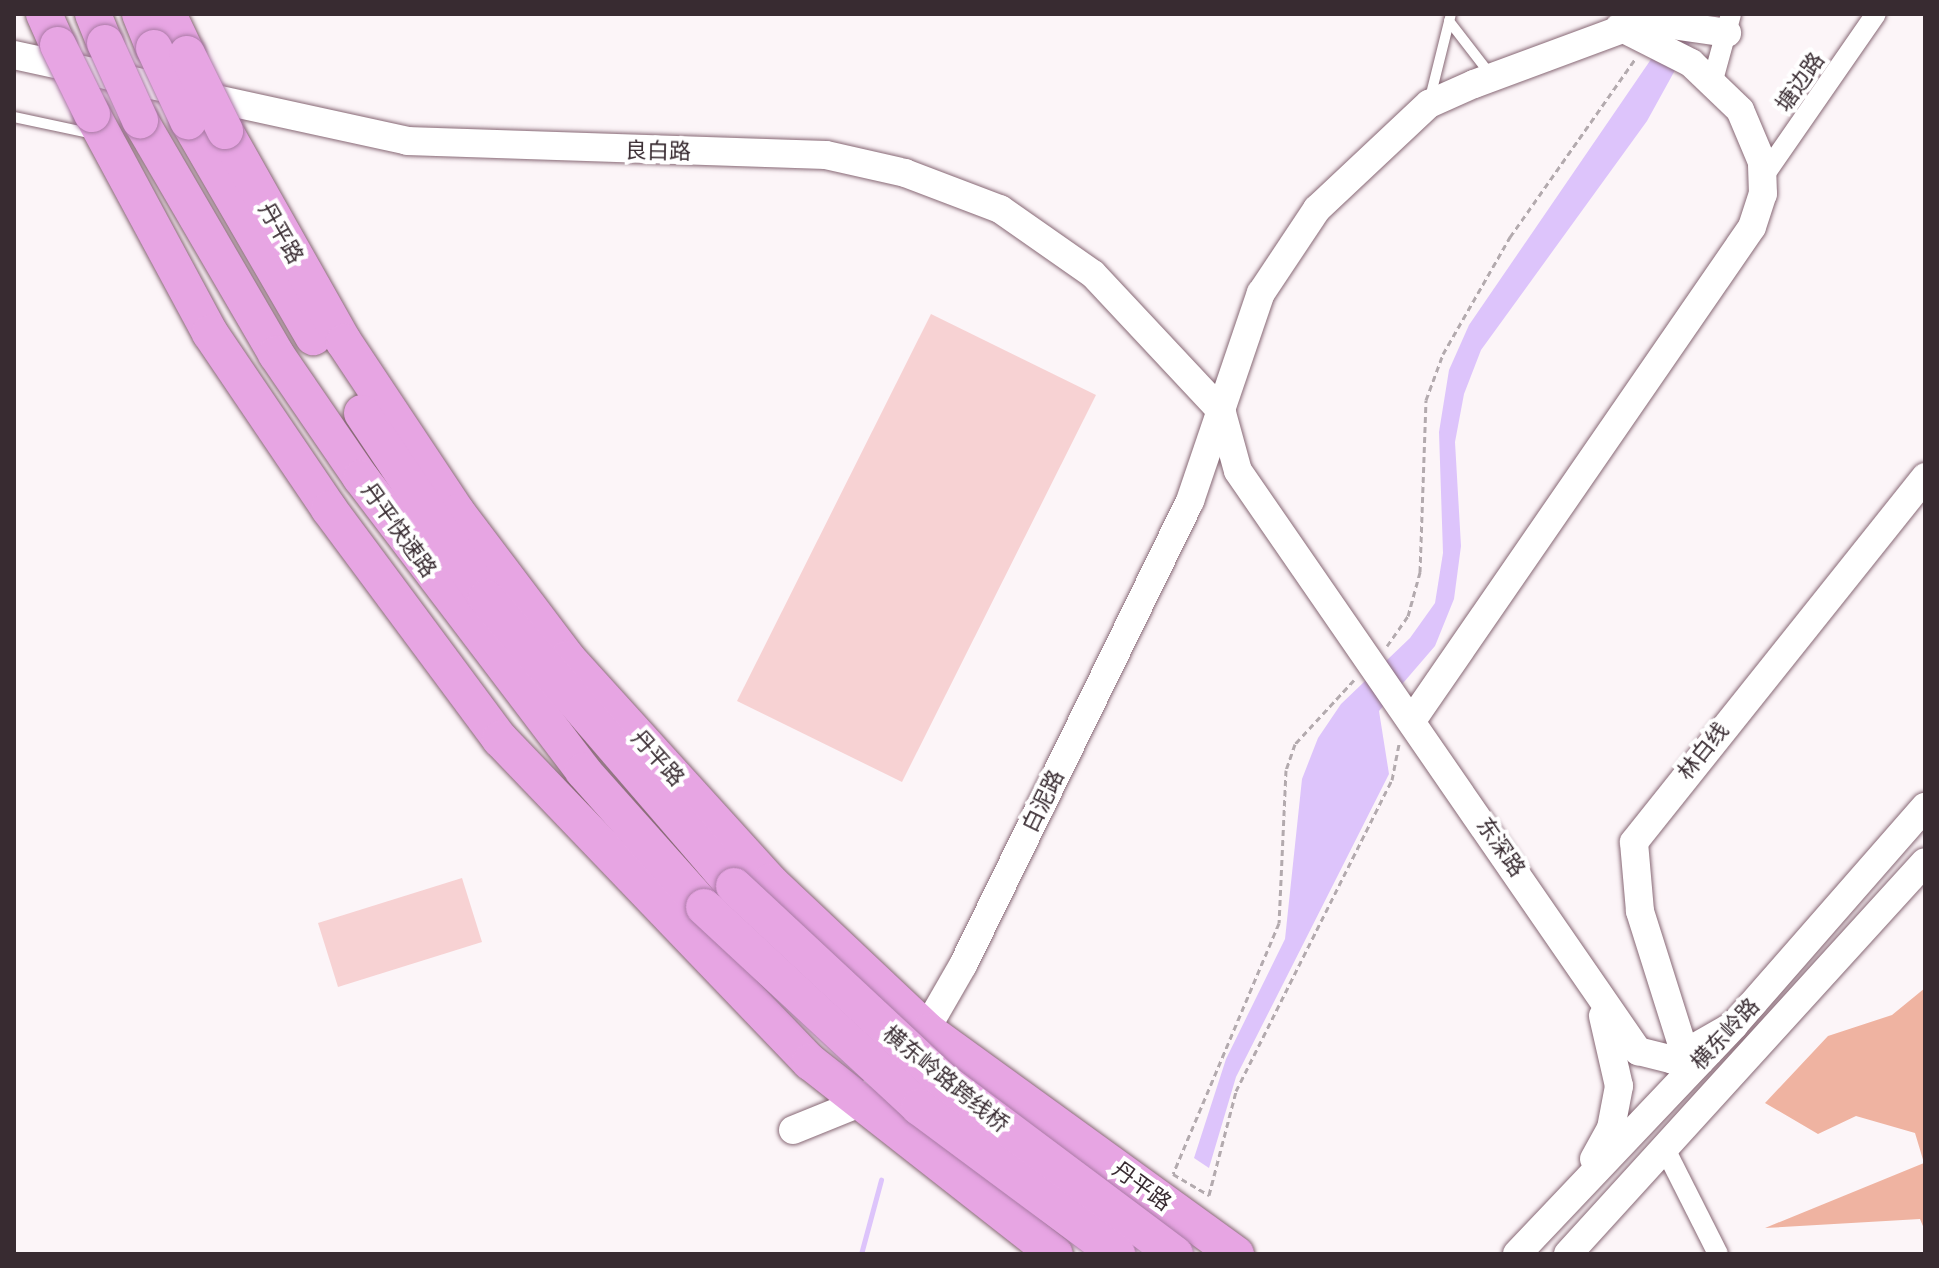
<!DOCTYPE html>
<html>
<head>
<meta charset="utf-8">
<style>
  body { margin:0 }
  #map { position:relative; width:1939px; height:1268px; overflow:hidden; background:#fcf5f8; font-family:"PT Sans","Noto Sans SC",sans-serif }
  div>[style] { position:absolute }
  .green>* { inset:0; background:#efb3a1 }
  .water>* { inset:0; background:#ddc4fb }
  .stream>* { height:5px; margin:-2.5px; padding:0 2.5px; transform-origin:2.5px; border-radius:2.5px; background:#ddc4fb }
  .building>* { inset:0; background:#f7d2d3 }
  .path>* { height:3px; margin-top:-1.5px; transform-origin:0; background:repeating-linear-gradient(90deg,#b3aaae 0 6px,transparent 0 10px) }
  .roads { filter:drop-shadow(0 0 2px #876875) drop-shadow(0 0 2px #876875) }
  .lane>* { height:10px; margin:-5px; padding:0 5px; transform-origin:5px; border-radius:5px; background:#fff }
  .street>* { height:20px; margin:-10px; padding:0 10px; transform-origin:10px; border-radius:10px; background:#fff }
  .secondary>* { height:28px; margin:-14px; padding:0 14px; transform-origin:14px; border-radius:14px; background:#fff }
  .highway>* { height:36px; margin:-18px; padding:0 18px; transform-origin:18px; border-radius:18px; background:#e7a5e3 }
  .bridges { filter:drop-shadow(0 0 2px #aa7aa5) drop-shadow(0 0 2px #aa7aa5) }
  .highway-bridge>* { height:36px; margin:-18px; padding:0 18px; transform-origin:18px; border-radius:18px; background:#e7a5e3 }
  span { translate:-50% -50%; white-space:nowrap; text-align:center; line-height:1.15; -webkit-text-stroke:8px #fff; paint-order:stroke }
  .street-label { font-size:22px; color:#382b31 }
  .frame { position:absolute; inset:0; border:16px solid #382b31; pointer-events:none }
</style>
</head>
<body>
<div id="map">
  <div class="green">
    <div style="clip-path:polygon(1925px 988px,1925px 1231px,1920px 1219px,1765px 1228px,1924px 1163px,1915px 1133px,1856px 1116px,1818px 1134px,1765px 1103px,1828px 1036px,1892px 1015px)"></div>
  </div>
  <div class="water">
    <div style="clip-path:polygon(1682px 14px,1706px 14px,1647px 121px,1481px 350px,1464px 394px,1455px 442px,1461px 546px,1454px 599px,1435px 646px,1379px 711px,1389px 774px,1236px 1077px,1209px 1168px,1194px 1158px,1226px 1059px,1285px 939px,1302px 779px,1318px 738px,1341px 704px,1410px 638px,1435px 603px,1443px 553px,1439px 432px,1449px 370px,1469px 325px)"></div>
  </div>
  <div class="stream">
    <div style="left:861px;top:1254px;width:77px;rotate:-74.9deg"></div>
  </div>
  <div class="building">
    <div style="clip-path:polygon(931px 314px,1096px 395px,902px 782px,737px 701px)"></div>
    <div style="clip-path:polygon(462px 878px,482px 942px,338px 987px,318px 923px)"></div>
  </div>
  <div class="path">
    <div style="left:1387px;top:646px;width:37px;rotate:-55deg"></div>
    <div style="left:1408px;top:616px;width:46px;rotate:-74.7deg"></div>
    <div style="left:1420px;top:572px;width:172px;rotate:-88deg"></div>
    <div style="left:1426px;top:400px;width:49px;rotate:-69.7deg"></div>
    <div style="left:1443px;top:354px;width:135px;rotate:-60.2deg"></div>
    <div style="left:1510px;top:237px;width:218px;rotate:-54.9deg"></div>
    <div style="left:1354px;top:680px;width:87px;rotate:132.7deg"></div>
    <div style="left:1295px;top:744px;width:28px;rotate:109deg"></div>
    <div style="left:1286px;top:770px;width:153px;rotate:92.6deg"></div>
    <div style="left:1279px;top:923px;width:272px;rotate:112.9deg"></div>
    <div style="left:1173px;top:1174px;width:42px;rotate:30.3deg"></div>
    <div style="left:1209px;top:1195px;width:107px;rotate:-75.4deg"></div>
    <div style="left:1236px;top:1091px;width:348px;rotate:-63.4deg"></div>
    <div style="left:1392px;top:780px;width:38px;rotate:-79deg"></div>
  </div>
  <div class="roads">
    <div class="lane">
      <div style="left:1449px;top:21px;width:67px;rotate:52.3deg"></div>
      <div style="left:1430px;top:98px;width:87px;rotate:-76deg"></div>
      <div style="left:14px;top:117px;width:81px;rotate:12.1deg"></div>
    </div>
    <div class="street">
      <div style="left:1713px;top:80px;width:68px;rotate:-74.7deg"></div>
      <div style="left:1763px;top:177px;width:198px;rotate:-55.3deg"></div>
      <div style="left:1666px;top:1151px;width:115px;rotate:63.2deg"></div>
    </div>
    <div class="secondary">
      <div style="left:14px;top:55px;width:402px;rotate:12.3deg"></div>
      <div style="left:407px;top:141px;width:419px;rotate:1.9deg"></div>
      <div style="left:826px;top:155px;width:81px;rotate:12.8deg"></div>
      <div style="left:905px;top:173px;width:102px;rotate:20.8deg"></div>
      <div style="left:1000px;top:209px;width:113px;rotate:35deg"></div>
      <div style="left:1093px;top:274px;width:189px;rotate:46.9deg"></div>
      <div style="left:1222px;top:413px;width:60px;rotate:74.6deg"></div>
      <div style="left:1238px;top:471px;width:705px;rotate:55.41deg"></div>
      <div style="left:1638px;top:1051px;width:36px;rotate:14deg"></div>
      <div style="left:1673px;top:1060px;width:70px;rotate:-29.8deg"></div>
      <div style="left:1413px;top:719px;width:597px;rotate:-55.43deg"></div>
      <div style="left:1752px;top:227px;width:35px;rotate:-72deg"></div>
      <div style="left:1763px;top:194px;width:32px;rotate:-92deg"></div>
      <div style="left:1762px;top:162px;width:56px;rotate:-112.9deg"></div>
      <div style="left:1740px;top:110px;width:68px;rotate:-136.2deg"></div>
      <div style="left:1691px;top:63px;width:80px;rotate:-153.1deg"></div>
      <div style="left:917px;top:1045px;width:92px;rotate:-60.1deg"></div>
      <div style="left:963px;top:965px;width:517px;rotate:-63.93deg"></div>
      <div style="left:1190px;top:501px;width:220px;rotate:-71.2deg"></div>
      <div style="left:1261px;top:293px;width:101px;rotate:-56.3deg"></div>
      <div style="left:1317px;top:209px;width:154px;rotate:-43.2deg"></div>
      <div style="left:1429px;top:104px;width:49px;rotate:-24deg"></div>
      <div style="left:1474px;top:84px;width:181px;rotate:-20.3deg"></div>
      <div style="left:1644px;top:21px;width:84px;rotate:8.2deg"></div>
      <div style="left:1690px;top:1070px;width:167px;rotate:-107.5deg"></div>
      <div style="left:1640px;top:911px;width:69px;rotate:-95deg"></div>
      <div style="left:1634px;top:842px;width:467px;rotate:-51.4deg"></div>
      <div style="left:793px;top:1130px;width:74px;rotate:-22.1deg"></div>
      <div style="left:862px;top:1102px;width:17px;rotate:-45deg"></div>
      <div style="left:1594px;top:1159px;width:35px;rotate:-61deg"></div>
      <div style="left:1611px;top:1128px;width:43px;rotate:-79.2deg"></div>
      <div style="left:1619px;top:1086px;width:72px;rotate:-102.9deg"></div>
      <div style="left:1517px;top:1254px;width:315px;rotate:-46.5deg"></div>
      <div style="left:1734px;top:1025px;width:290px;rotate:-48.8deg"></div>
      <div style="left:1568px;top:1254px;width:530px;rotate:-47.68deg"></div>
    </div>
    <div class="highway">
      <div style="left:44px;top:14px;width:34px;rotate:66deg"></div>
      <div style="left:93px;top:14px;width:31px;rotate:68deg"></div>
      <div style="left:140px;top:14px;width:37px;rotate:68deg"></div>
      <div style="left:168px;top:14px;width:44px;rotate:64.6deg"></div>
      <div style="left:92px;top:114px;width:249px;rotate:61.7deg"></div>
      <div style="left:210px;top:333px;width:212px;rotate:55.9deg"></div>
      <div style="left:329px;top:509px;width:287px;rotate:53.4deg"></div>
      <div style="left:500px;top:739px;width:448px;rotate:46.2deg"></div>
      <div style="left:810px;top:1062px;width:311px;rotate:38.1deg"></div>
      <div style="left:140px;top:120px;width:271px;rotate:59.8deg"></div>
      <div style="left:276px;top:354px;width:150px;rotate:55.6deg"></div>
      <div style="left:361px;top:478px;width:368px;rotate:52.8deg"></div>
      <div style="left:583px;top:771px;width:182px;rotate:48.3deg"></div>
      <div style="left:188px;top:121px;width:250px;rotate:59.9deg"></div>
      <div style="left:225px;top:131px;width:242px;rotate:60.6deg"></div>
      <div style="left:344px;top:342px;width:204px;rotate:56.4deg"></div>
      <div style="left:457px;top:512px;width:184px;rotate:52.9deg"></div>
      <div style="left:568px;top:659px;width:301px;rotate:47.8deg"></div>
      <div style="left:770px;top:882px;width:219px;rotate:43.3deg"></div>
      <div style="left:929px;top:1032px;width:379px;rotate:35.9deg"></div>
      <div style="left:362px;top:413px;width:223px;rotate:56.2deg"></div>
      <div style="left:486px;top:598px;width:380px;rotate:49.3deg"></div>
    </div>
  </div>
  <div class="bridges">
    <div class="highway-bridge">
      <div style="left:105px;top:43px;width:85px;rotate:65.6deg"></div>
      <div style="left:58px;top:45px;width:77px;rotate:63.8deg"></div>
      <div style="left:154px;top:48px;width:81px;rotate:65deg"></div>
      <div style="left:187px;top:54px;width:86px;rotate:63.7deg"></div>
      <div style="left:734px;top:886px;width:284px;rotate:43deg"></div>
      <div style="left:942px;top:1080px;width:291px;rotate:36.8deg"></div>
      <div style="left:704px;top:907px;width:294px;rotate:42.9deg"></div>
      <div style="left:919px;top:1107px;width:247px;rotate:36.6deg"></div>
    </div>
  </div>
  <div class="street-label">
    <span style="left:1800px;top:82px;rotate:-55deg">塘边路</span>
    <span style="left:658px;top:151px;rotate:1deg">良白路</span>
    <span style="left:281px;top:233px;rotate:60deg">丹平路</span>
    <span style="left:399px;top:530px;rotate:54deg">丹平快速路</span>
    <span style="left:1703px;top:751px;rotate:-51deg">林白线</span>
    <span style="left:658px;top:758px;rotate:48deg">丹平路</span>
    <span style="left:1043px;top:801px;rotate:-64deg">白泥路</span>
    <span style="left:1501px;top:847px;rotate:55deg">东深路</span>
    <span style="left:1725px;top:1034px;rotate:-47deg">横东岭路</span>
    <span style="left:946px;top:1079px;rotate:39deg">横东岭路跨线桥</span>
    <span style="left:1142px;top:1186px;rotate:36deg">丹平路</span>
  </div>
  <div class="frame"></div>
</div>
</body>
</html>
